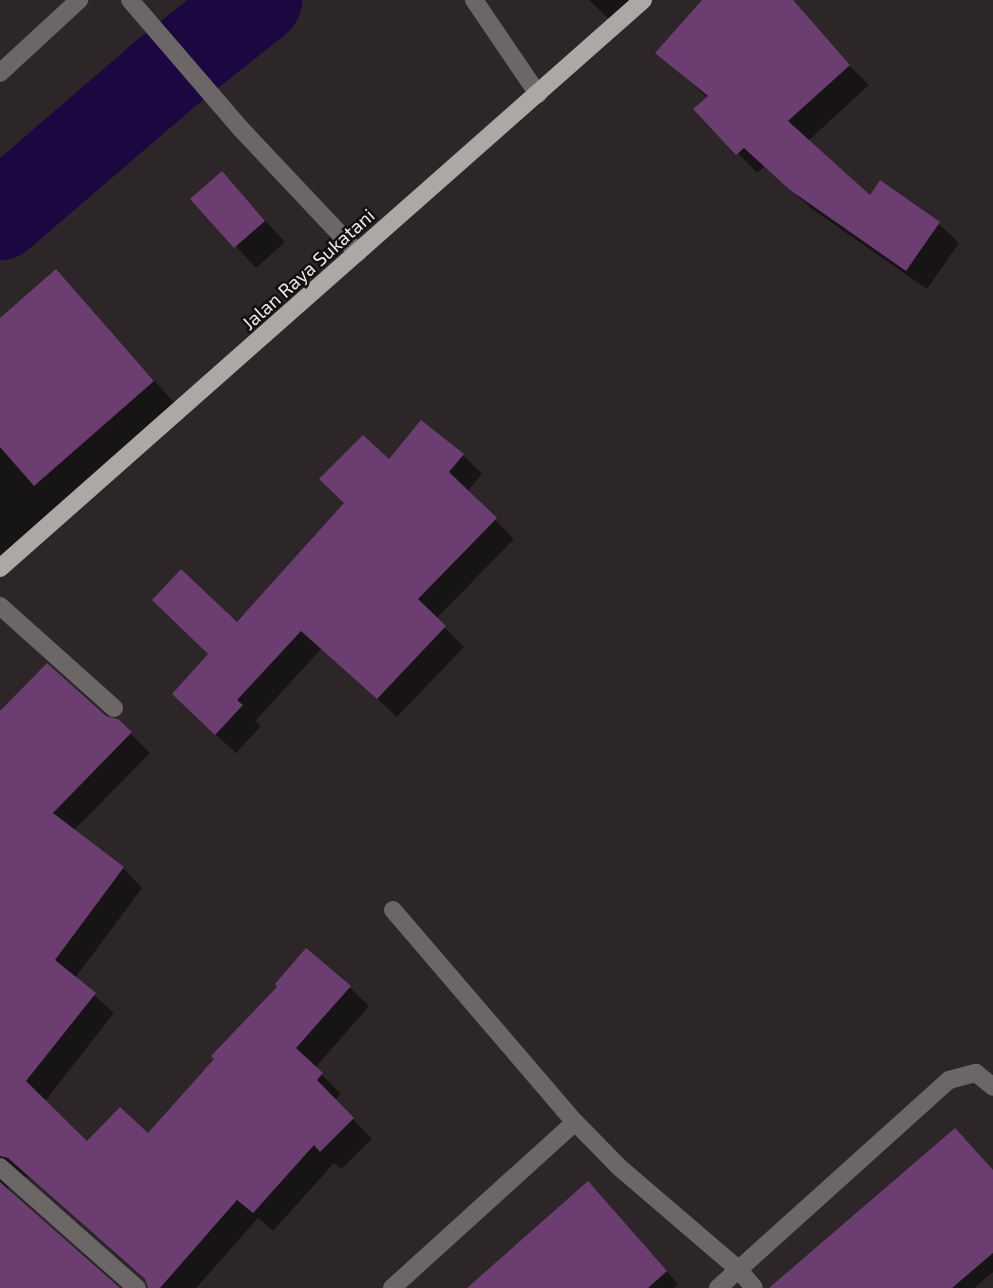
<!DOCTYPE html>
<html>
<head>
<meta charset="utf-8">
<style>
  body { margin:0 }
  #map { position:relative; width:993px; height:1288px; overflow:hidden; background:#2c2628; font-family:"Exo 2",sans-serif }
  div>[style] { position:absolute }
  .shadow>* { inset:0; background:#0007 }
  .river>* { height:88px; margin:-44px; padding:0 44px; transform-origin:44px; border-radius:44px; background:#1d0741 }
  .building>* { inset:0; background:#6b3d71 }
  .minor>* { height:18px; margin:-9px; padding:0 9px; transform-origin:9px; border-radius:9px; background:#6b6767 }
  .major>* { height:18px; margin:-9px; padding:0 9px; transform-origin:9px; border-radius:9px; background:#ada7a6 }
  span { translate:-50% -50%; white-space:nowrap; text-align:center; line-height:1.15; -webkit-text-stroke:5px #131011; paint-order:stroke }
  .street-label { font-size:19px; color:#ebe8e9 }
</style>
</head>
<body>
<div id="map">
  <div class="shadow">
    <div style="clip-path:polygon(589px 0,631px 0,610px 20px)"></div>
    <div style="clip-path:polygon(705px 0,781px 0,869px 85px,808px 141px,870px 198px,881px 183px,939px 224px,959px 243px,927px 289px,812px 209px,765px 166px,757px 173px,738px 153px,708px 98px,658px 53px)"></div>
    <div style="clip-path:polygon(222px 174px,285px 242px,256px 268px,193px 199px)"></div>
    <div style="clip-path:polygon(56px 272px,180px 409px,0 572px,0 320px)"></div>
    <div style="clip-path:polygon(463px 455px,482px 474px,467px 492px,514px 539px,436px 619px,464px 647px,397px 717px,322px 648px,255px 721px,261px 726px,236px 753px,193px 714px,237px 625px,389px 461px)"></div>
    <div style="clip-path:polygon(0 714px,117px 720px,150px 753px,73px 831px,123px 868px,142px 888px,75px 978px,114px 1013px,45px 1101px,87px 1143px,148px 1136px,349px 987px,369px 1006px,315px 1068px,341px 1094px,335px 1100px,372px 1139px,341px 1169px,334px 1163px,273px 1231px,258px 1218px,196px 1288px,150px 1288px,148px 1282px,29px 1177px,17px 1175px,10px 1179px,8px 1191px,117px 1288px,0 1288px)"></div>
    <div style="clip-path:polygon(993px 1173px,993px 1272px,974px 1288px,802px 1288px)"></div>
    <div style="clip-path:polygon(588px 1184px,678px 1284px,674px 1288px,467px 1288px)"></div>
  </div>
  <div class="river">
    <div style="left:0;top:216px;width:210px;rotate:-40.7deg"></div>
    <div style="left:159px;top:79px;width:127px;rotate:-38.6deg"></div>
  </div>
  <div class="building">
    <div style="clip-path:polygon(702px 0,793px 0,850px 65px,788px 121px,870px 195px,880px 180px,940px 222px,906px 271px,790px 190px,744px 148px,736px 155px,693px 109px,708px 96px,655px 53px)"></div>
    <div style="clip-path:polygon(222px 171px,265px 221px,234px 248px,190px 199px)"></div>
    <div style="clip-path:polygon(56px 269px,154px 381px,34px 486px,0 447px,0 318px)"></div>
    <div style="clip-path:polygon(421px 420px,464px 454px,449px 472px,497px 518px,418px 599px,446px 626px,377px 699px,301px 631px,237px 700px,243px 705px,215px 735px,172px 694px,208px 654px,152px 600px,181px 569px,237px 622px,344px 503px,319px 479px,363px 435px,389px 459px)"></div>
    <div style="clip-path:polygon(47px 663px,106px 716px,118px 719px,132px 732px,53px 813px,124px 867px,55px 960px,96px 993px,26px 1081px,87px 1141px,120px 1107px,148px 1133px,214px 1059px,211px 1056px,277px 987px,275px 984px,306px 948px,351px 986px,296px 1048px,323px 1073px,317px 1080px,354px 1118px,320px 1152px,314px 1145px,253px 1213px,237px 1200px,160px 1288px,148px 1288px,145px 1279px,8px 1158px,0 1156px,0 711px)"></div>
    <div style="clip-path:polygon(955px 1128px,993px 1170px,993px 1253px,952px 1288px,769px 1288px)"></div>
    <div style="clip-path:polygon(588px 1181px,667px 1271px,648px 1288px,467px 1288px)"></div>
    <div style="clip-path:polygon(0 1182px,120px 1288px,0 1288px)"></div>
  </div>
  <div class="minor">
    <div style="left:130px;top:0;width:170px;rotate:49.3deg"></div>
    <div style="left:241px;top:129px;width:170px;rotate:46.7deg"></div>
    <div style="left:474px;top:0;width:114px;rotate:55.8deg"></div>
    <div style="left:0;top:73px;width:108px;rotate:-42.7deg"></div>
    <div style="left:0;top:606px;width:153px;rotate:41.8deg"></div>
    <div style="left:393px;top:910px;width:279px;rotate:49.4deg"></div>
    <div style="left:575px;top:1122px;width:63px;rotate:45.6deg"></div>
    <div style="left:619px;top:1167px;width:158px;rotate:40.6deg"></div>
    <div style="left:739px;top:1270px;width:23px;rotate:50deg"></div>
    <div style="left:0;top:1167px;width:183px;rotate:41.5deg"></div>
    <div style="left:392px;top:1288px;width:247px;rotate:-42.2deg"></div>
    <div style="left:718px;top:1288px;width:311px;rotate:-42deg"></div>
    <div style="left:949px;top:1080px;width:28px;rotate:-15deg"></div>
    <div style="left:976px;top:1073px;width:22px;rotate:39deg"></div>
  </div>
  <div class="major">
    <div style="left:0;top:568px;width:858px;rotate:-41.46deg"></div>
  </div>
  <div class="street-label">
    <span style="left:308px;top:269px;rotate:-42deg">Jalan Raya Sukatani</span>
  </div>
</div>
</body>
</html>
